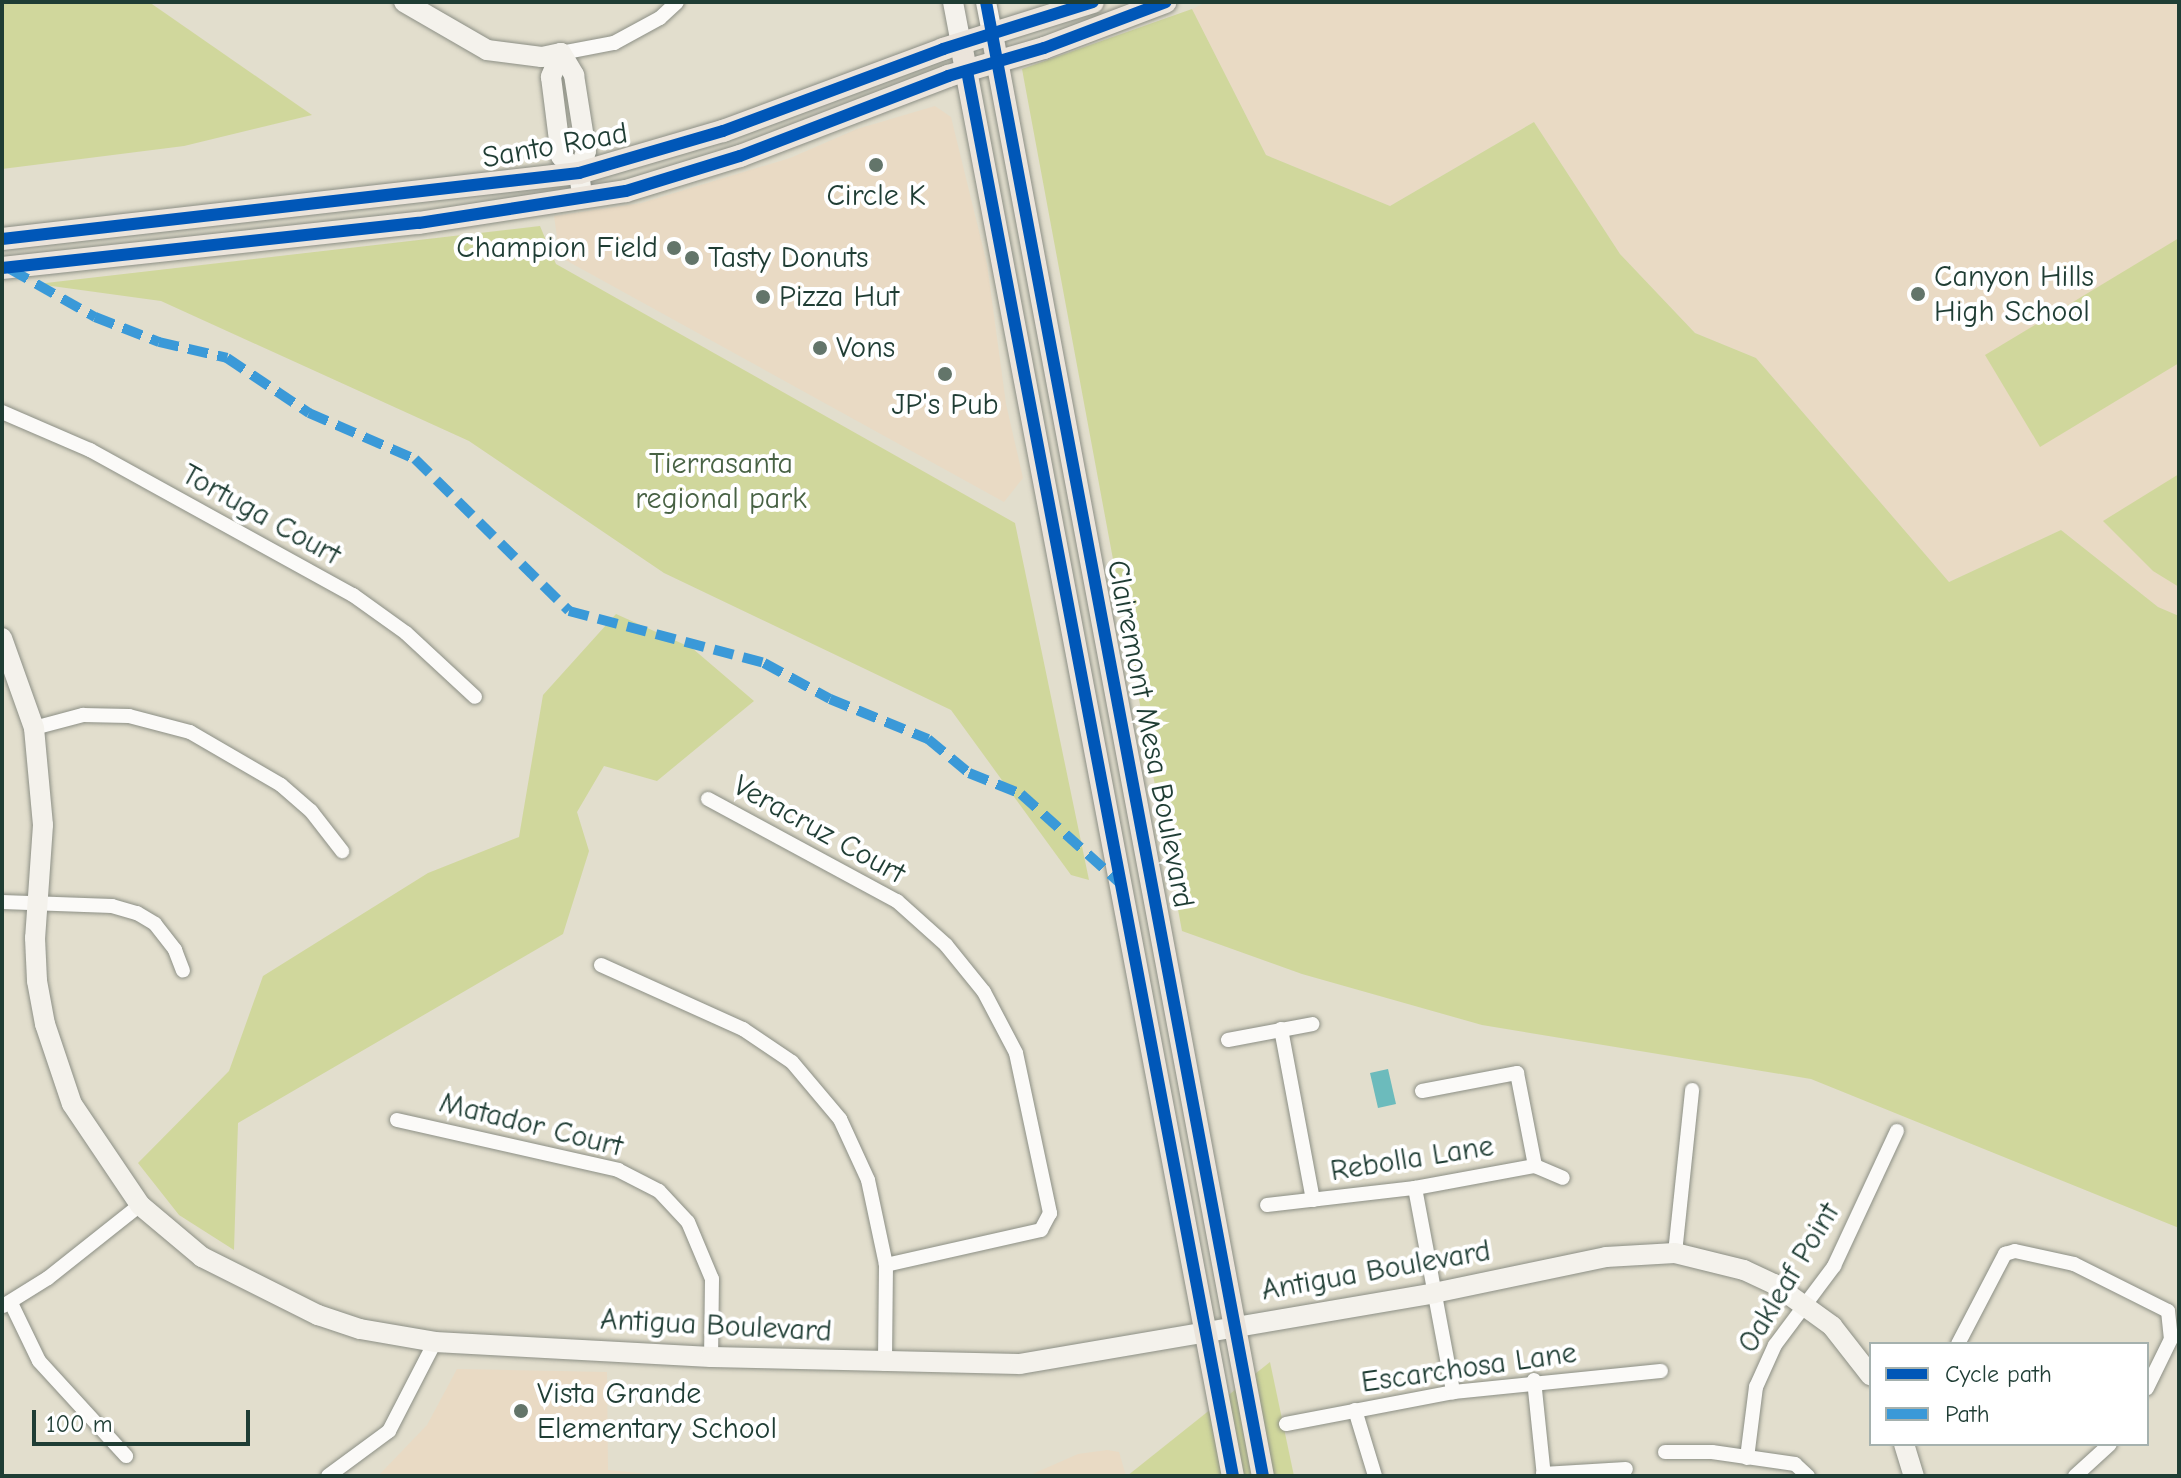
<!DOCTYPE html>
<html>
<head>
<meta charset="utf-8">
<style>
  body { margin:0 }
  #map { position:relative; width:2181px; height:1478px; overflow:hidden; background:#e2decd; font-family:"Comic Neue",sans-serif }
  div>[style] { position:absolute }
  .built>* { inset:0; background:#e9dac4 }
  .green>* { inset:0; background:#d0d79c }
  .water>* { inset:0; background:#6cbbbc }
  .roads { filter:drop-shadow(0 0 2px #8c8f85) drop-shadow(0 0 2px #8c8f85) }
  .street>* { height:14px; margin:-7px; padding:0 7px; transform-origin:7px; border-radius:7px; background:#fbfaf8 }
  .secondary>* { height:20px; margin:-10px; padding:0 10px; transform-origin:10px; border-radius:10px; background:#f4f2ec }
  .primary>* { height:22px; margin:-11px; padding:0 11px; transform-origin:11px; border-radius:11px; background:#ebe4db }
  .quiet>* { height:10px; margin-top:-5px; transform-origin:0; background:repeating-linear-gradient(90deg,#3a99d8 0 20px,transparent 0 30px) }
  .cycleway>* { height:12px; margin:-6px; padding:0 6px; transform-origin:6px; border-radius:6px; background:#0057b8 }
  .dots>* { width:22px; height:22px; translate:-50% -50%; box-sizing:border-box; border:4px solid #fff; border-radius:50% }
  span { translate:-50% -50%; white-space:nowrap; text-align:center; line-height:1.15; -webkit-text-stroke:8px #fff; paint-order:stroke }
  .street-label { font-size:30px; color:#1f3d34 }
  .poi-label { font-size:30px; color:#1f3d34 }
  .right { translate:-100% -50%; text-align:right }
  .left { translate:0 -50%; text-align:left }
  .park-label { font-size:30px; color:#486244 }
  .frame { position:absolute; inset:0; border:4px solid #1f3d34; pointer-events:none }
  .legend { position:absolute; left:1869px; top:1342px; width:280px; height:104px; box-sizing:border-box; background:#fff; border:2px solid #a5b1ae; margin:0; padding:10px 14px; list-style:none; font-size:24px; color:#1f3d34 }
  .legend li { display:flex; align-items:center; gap:16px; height:40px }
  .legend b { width:40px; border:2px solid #a5b1ae }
  .scale { position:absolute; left:32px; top:1410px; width:218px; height:36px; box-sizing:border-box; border:4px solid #1f3d34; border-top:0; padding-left:10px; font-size:24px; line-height:28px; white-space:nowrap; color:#1f3d34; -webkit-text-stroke:6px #fff; paint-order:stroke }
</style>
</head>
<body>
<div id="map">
  <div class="built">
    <div style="clip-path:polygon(1207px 2px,2179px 2px,2179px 616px,2158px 607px,2061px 530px,1949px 582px,1756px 358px,1695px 333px,1620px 254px,1534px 122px,1390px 206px,1266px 155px,1192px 9px)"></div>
    <div style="clip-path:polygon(935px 106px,951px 117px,987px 264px,1006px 404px,1023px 478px,1004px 502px,560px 257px,554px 216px,641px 203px,790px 158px,857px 129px)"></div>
    <div style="clip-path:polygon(457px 1369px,607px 1372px,608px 1470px,668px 1476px,378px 1476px,427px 1425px)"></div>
    <div style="clip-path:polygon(1107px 1450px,1119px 1452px,1126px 1476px,1028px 1476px,1078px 1454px)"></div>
  </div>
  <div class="green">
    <div style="clip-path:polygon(2px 2px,149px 2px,312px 115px,184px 146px,2px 169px)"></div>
    <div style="clip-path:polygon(1192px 9px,1266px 155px,1390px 206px,1534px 122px,1620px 254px,1695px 333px,1756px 358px,1949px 582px,2061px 530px,2158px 607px,2179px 616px,2179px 1228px,1811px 1079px,1482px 1025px,1302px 974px,1182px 931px,1022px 69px)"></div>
    <div style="clip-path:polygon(540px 226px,556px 264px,1015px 523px,1089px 880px,1071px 875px,951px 710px,664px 573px,469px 441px,161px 301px,37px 284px)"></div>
    <div style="clip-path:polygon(2179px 238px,2179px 363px,2040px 447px,1985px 355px)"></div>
    <div style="clip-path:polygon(2179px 474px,2179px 587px,2153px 571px,2103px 521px)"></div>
    <div style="clip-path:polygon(616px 614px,692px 648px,754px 701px,657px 781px,604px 766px,577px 812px,589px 851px,563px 934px,238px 1123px,234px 1250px,179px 1215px,138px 1163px,229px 1071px,263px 976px,428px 873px,519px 837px,543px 695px)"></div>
    <div style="clip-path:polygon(1270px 1362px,1294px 1476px,1127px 1476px)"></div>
  </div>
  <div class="water">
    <div style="clip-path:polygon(1388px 1069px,1396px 1104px,1378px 1108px,1370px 1073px)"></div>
  </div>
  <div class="roads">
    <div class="street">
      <div style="left:561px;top:53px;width:54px;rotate:-10.7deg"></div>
      <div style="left:614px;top:43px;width:52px;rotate:-28.5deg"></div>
      <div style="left:660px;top:18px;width:23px;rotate:-43deg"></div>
      <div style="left:2px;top:412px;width:96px;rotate:23.4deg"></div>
      <div style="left:90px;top:450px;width:300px;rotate:28.9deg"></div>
      <div style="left:353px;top:595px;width:65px;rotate:35.6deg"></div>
      <div style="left:406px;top:633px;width:94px;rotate:42.8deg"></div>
      <div style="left:34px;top:728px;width:51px;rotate:-14.9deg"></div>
      <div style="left:83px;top:715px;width:46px;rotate:1.2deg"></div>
      <div style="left:129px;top:716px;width:63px;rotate:14.7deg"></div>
      <div style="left:190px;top:732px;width:105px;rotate:30.2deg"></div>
      <div style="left:281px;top:785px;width:40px;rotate:41deg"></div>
      <div style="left:311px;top:811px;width:51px;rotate:52.2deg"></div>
      <div style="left:708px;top:799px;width:215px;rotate:28.4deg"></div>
      <div style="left:897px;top:901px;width:66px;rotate:41.9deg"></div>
      <div style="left:946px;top:945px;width:60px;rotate:51deg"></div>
      <div style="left:984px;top:992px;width:69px;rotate:62.3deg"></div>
      <div style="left:1016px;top:1053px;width:164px;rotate:78deg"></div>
      <div style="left:1050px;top:1213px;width:19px;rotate:118deg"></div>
      <div style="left:1041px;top:1230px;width:159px;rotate:167.3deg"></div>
      <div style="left:2px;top:902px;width:110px;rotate:2.1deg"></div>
      <div style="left:112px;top:906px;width:26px;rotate:16deg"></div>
      <div style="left:137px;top:913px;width:21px;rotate:31deg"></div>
      <div style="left:155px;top:924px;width:33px;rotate:52deg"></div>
      <div style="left:175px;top:950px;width:22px;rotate:69deg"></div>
      <div style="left:601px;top:965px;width:156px;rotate:24.3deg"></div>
      <div style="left:743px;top:1029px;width:59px;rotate:34deg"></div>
      <div style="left:792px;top:1062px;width:75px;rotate:49.9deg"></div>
      <div style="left:840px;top:1119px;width:67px;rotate:65.3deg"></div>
      <div style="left:868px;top:1180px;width:87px;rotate:78deg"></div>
      <div style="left:886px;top:1265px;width:99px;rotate:90.6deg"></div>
      <div style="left:1281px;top:1029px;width:174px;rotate:79.4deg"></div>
      <div style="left:1228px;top:1040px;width:86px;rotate:-10.7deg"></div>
      <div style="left:1422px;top:1091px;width:97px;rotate:-10.7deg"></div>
      <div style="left:1517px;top:1073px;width:95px;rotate:79deg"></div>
      <div style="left:397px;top:1120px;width:227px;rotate:12.7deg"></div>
      <div style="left:618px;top:1170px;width:46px;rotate:27.1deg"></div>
      <div style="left:659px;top:1191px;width:42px;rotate:46.9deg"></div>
      <div style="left:688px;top:1222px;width:62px;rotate:67.2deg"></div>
      <div style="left:712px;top:1279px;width:78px;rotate:90.7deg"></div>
      <div style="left:1415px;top:1188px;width:208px;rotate:79.4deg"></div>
      <div style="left:1267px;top:1205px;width:149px;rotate:-6.6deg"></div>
      <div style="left:1415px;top:1188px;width:122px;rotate:-10.4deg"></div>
      <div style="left:1535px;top:1166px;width:30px;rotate:23deg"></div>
      <div style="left:1675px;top:1253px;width:164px;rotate:-84deg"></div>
      <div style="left:11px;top:1303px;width:64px;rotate:64.2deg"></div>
      <div style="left:39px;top:1361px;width:129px;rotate:47.5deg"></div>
      <div style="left:3px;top:1306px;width:53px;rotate:-31.9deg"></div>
      <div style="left:48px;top:1278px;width:117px;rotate:-38.4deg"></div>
      <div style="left:1958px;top:1344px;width:102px;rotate:-62.4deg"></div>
      <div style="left:2005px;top:1254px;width:10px;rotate:-17deg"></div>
      <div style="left:2015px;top:1251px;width:60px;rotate:12.4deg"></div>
      <div style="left:2074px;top:1264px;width:105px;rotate:26.6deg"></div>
      <div style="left:2168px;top:1311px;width:28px;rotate:84deg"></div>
      <div style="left:2171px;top:1339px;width:55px;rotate:116.1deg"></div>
      <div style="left:1534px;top:1380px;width:97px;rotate:84.1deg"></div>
      <div style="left:1355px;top:1410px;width:69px;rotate:73.1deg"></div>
      <div style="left:1286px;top:1424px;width:170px;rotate:-10.8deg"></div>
      <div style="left:1453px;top:1392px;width:209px;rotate:-5.8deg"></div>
      <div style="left:1665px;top:1452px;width:47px"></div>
      <div style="left:1712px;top:1452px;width:84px;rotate:8.2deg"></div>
      <div style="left:1795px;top:1464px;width:18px;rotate:43deg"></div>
      <div style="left:1747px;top:1458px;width:72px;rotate:-82.8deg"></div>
      <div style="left:1756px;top:1387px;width:46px;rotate:-65.7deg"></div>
      <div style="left:1775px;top:1345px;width:99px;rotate:-53.2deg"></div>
      <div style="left:1834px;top:1266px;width:149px;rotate:-65deg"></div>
      <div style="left:1543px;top:1474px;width:83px;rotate:-3.4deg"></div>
      <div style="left:328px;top:1476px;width:76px;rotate:-36.4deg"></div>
      <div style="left:389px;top:1431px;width:100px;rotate:-62.7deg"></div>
      <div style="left:2075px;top:1476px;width:47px;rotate:-42.4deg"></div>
    </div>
    <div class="secondary">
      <div style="left:404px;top:2px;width:96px;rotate:30deg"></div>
      <div style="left:487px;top:50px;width:55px;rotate:7.3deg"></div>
      <div style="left:542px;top:57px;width:19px;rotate:-12deg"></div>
      <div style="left:953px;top:2px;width:43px;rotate:79.2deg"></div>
      <div style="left:986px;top:2px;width:33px;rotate:79deg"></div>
      <div style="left:561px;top:53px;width:26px;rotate:59deg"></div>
      <div style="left:574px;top:75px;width:77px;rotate:81deg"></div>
      <div style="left:586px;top:151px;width:23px;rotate:108deg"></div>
      <div style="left:579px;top:173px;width:14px;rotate:82deg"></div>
      <div style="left:561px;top:53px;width:26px;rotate:113deg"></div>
      <div style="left:551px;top:77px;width:80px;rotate:82.8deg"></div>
      <div style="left:561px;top:156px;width:25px;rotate:43deg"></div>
      <div style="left:2px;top:638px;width:96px;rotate:70.4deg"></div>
      <div style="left:34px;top:728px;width:97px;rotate:84.7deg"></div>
      <div style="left:43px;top:825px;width:113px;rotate:94deg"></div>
      <div style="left:35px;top:938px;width:43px;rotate:87.3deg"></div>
      <div style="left:37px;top:981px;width:44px;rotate:79.5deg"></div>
      <div style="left:45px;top:1024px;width:84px;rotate:71.4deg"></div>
      <div style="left:72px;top:1104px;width:122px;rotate:56deg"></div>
      <div style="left:140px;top:1205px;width:81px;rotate:40deg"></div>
      <div style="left:202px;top:1257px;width:130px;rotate:26.6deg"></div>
      <div style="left:318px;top:1315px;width:44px;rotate:18.4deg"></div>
      <div style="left:360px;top:1329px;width:76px;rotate:9.8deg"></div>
      <div style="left:435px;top:1342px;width:276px;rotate:3.1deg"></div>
      <div style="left:711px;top:1357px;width:309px;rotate:1.3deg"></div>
      <div style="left:1020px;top:1364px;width:420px;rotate:-9.7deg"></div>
      <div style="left:1434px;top:1293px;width:176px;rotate:-11.8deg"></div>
      <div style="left:1606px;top:1257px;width:69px;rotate:-3.3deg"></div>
      <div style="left:1675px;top:1253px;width:71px;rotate:13.8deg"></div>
      <div style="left:1744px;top:1270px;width:33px;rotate:25deg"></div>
      <div style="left:1774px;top:1284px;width:72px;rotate:35.9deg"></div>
      <div style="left:1832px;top:1326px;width:63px;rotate:52deg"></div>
      <div style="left:1904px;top:1444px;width:34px;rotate:73deg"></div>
    </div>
    <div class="primary">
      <div style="left:992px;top:34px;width:1467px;rotate:79.36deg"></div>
      <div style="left:961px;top:44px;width:1458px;rotate:79.25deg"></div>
      <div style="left:2px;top:239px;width:581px;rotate:-6.53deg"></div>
      <div style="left:579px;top:173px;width:150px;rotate:-16.3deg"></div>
      <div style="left:723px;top:131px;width:235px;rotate:-20.4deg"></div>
      <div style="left:943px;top:49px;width:157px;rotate:-17.4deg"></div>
      <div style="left:2px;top:268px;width:419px;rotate:-6.2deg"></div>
      <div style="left:419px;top:223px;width:209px;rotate:-8.8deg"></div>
      <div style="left:626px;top:191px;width:119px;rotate:-17.1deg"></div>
      <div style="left:740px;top:156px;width:223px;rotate:-21deg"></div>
      <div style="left:948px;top:76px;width:100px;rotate:-16.3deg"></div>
      <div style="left:1044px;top:48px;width:130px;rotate:-20.7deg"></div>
    </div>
  </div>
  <div class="quiet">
    <div style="left:10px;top:269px;width:98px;rotate:29.5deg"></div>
    <div style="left:95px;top:317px;width:69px;rotate:21.3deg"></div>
    <div style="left:159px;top:342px;width:70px;rotate:13.2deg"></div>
    <div style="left:227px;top:358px;width:99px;rotate:33.9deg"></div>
    <div style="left:309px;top:413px;width:116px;rotate:23.5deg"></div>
    <div style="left:415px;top:459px;width:216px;rotate:44.6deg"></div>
    <div style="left:569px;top:611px;width:202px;rotate:14.9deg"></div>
    <div style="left:764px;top:663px;width:75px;rotate:28.6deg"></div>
    <div style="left:830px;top:699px;width:106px;rotate:22.2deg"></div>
    <div style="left:928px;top:739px;width:53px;rotate:39.7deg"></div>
    <div style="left:969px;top:773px;width:56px;rotate:22deg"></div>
    <div style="left:1021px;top:794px;width:133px;rotate:42deg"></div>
  </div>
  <div class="cycleway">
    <div style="left:986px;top:2px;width:1500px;rotate:79.36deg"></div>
    <div style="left:967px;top:71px;width:1430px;rotate:79.28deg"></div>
    <div style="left:2px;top:239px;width:581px;rotate:-6.53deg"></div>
    <div style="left:579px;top:173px;width:150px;rotate:-16.3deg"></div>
    <div style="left:723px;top:131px;width:235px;rotate:-20.4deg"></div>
    <div style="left:943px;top:49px;width:157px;rotate:-17.4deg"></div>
    <div style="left:2px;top:268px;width:419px;rotate:-6.2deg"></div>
    <div style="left:419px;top:223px;width:209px;rotate:-8.8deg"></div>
    <div style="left:626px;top:191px;width:119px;rotate:-17.1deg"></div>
    <div style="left:740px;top:156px;width:223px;rotate:-21deg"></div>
    <div style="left:948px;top:76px;width:100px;rotate:-16.3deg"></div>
    <div style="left:1044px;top:48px;width:130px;rotate:-20.7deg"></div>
  </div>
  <div class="dots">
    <div style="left:876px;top:165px;background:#63756a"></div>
    <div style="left:674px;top:248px;background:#63756a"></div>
    <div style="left:692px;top:258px;background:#63756a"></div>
    <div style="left:1918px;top:294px;background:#63756a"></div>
    <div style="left:763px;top:297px;background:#63756a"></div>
    <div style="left:820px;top:348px;background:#63756a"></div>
    <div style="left:945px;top:374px;background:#63756a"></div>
    <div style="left:521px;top:1411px;background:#63756a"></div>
  </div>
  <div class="street-label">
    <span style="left:555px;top:146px;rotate:-10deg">Santo Road</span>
    <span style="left:261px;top:515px;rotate:29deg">Tortuga Court</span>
    <span style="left:1150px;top:734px;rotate:79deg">Clairemont Mesa Boulevard</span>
    <span style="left:819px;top:830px;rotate:29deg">Veracruz Court</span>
    <span style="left:531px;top:1125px;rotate:14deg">Matador Court</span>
    <span style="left:1412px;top:1159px;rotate:-9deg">Rebolla Lane</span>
    <span style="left:1376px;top:1271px;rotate:-10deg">Antigua Boulevard</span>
    <span style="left:1789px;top:1278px;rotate:-59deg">Oakleaf Point</span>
    <span style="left:716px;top:1326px;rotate:3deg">Antigua Boulevard</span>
    <span style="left:1469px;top:1368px;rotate:-8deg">Escarchosa Lane</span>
  </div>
  <div class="poi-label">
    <span style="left:876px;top:196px">Circle K</span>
    <span class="right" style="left:658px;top:248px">Champion Field</span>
    <span class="left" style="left:708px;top:258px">Tasty Donuts</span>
    <span class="left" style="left:1934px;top:294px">Canyon Hills<br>High School</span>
    <span class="left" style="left:779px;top:297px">Pizza Hut</span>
    <span class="left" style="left:836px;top:348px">Vons</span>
    <span style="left:945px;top:405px">JP's Pub</span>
    <span class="left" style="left:537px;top:1411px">Vista Grande<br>Elementary School</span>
  </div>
  <div class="park-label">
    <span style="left:721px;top:481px">Tierrasanta<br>regional park</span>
  </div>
  <div class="frame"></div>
  <ul class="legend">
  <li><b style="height:10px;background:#0057b8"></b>Cycle path</li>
  <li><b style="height:10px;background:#3a99d8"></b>Path</li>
  </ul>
  <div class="scale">100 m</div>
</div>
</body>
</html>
